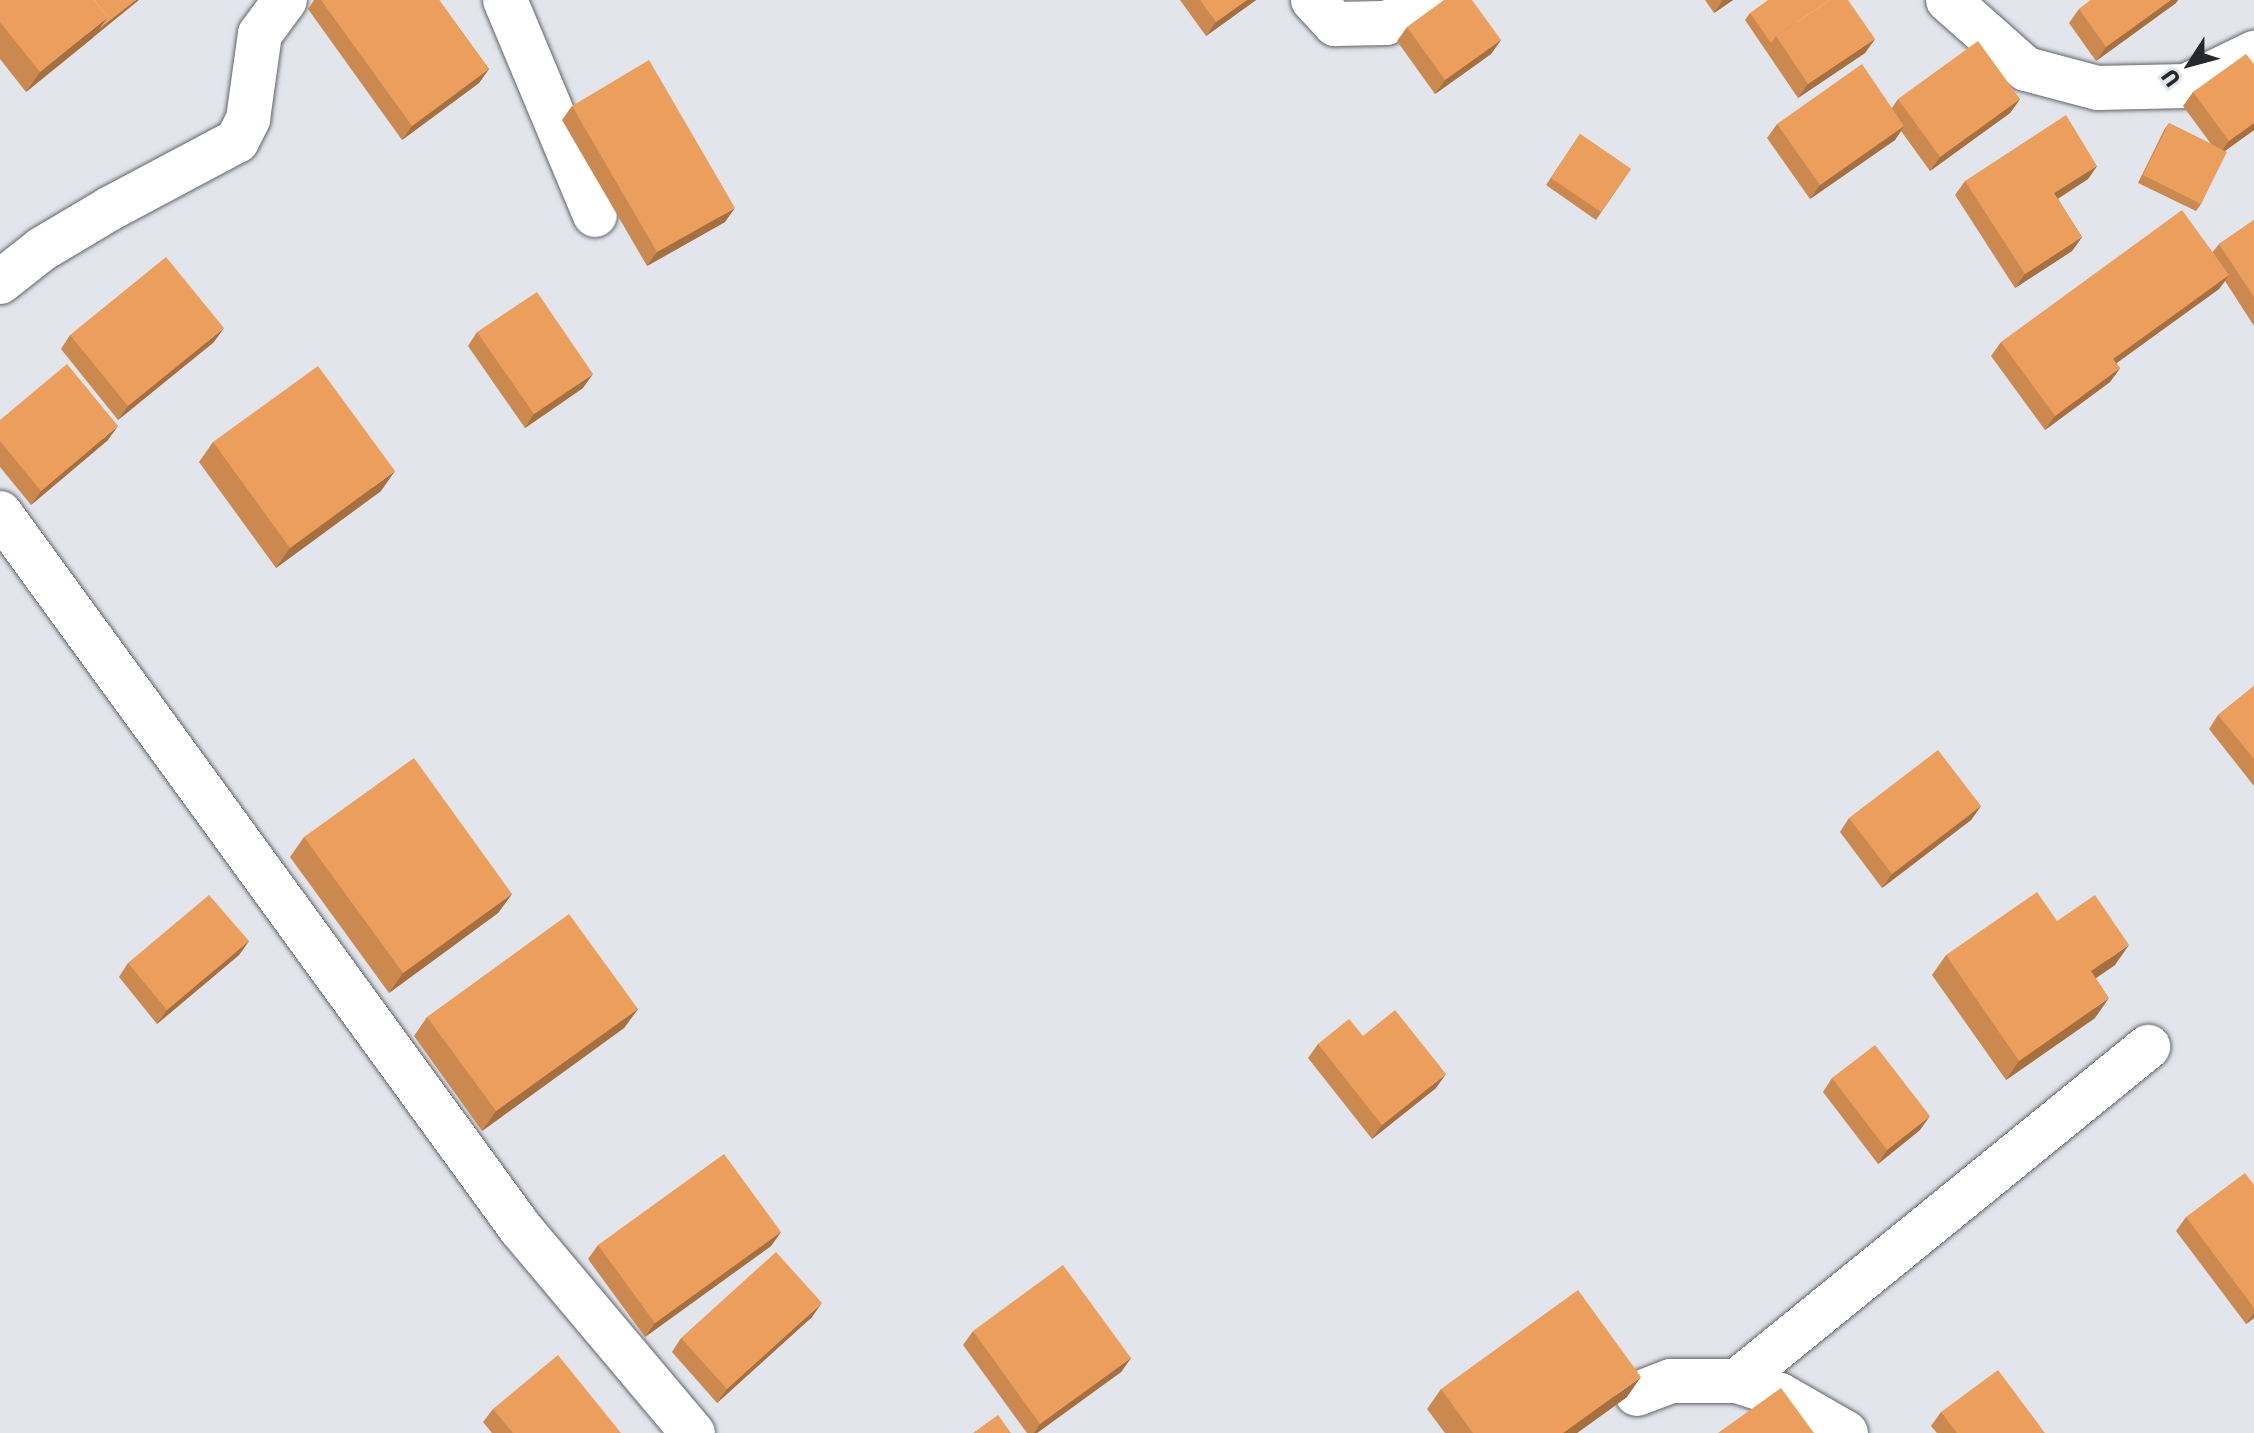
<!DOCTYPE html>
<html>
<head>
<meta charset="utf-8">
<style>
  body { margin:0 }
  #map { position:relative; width:2254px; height:1433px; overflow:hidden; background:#e2e5ec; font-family:Jost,sans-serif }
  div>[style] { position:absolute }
  .roads { filter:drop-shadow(0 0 2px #61646a) drop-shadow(0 0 2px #61646a) }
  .minor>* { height:44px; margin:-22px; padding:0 22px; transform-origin:22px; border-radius:22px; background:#fff }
  .wall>* { inset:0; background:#cb894f }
  .shaded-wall>* { inset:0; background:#a56f40 }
  .building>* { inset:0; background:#ec9f5c }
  span { translate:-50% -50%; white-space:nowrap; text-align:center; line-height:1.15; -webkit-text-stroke:6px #e2e5ec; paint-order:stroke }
  .north { position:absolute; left:2150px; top:24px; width:80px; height:80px; -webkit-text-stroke:6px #e2e5ec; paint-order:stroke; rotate:234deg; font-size:22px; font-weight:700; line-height:32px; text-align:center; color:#27282b }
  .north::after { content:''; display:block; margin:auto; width:28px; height:36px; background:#27282b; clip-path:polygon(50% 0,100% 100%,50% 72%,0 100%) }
</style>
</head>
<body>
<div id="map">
  <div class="roads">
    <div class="minor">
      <div style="left:505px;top:0;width:233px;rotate:67.3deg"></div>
      <div style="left:1313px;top:0;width:33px;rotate:47deg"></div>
      <div style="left:1335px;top:24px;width:51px;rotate:-1.1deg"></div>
      <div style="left:1386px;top:23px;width:60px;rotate:-22.7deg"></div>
      <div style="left:1948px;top:0;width:104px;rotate:41.5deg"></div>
      <div style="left:2026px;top:69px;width:74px;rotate:14.8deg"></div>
      <div style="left:2098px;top:88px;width:88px;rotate:-1.3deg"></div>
      <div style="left:2186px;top:86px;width:76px;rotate:-25.9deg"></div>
      <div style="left:0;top:282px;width:53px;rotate:-38.2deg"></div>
      <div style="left:42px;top:249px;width:78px;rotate:-30.8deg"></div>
      <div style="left:109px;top:209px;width:145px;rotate:-28deg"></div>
      <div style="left:237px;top:141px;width:25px;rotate:-63deg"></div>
      <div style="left:248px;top:119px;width:86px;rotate:-82deg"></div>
      <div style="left:260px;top:34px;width:42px;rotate:-53.7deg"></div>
      <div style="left:0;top:513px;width:885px;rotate:53.96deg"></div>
      <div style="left:521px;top:1229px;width:267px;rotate:49.9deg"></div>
      <div style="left:1737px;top:1381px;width:530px;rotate:-39.1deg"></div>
      <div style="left:1637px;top:1394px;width:36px;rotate:-21deg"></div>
      <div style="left:1671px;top:1381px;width:66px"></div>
      <div style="left:1737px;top:1381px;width:45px;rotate:18deg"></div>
      <div style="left:1780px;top:1395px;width:76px;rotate:29.9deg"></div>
    </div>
  </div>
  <div class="wall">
    <div style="clip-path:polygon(0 0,94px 37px,26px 92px,0 59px)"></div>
    <div style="clip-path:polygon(314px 0,439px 0,489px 69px,479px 83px,402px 140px,308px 9px)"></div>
    <div style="clip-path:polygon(1180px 0,1256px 0,1206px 36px)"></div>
    <div style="clip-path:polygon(1705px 0,1733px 0,1714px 13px)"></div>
    <div style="clip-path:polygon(2091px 0,2178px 0,2176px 3px,2096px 61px,2069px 23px,2079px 9px)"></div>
    <div style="clip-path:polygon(1750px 13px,1875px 39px,1865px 53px,1798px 98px,1745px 20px)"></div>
    <div style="clip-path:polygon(1407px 27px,1501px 40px,1491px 54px,1435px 94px,1397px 41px)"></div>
    <div style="clip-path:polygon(2254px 64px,2254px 130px,2225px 151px,2201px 204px,2196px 211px,2138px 183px,2164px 130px,2169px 123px,2211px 144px,2183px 106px,2193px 92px)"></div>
    <div style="clip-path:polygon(1898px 99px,2020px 99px,2010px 113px,1930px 171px,1901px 131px,1895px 140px,1810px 199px,1767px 138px,1777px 124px,1892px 108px)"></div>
    <div style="clip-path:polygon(572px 106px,725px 222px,647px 266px,562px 120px)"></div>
    <div style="clip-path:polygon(1580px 134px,1631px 169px,1596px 220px,1546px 185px)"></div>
    <div style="clip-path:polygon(2097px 166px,2088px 179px,2058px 199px,2082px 237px,2072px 251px,2015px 288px,1955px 195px,1965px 181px)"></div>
    <div style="clip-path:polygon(2254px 220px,2254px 326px,2225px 281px,2219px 289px,2116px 363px,2120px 368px,2110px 382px,2045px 430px,1991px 356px,2001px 342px,2212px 253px,2219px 244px)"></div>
    <div style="clip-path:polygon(477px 332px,583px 388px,525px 428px,468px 346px)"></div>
    <div style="clip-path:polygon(70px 335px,214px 342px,118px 420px,61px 349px)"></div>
    <div style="clip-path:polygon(0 420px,108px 440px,31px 505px,0 467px)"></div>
    <div style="clip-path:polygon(213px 442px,381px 491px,276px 568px,199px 462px)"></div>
    <div style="clip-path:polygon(2254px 686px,2254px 786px,2209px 729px,2218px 715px)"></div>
    <div style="clip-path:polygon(1981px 806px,1971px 820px,1882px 888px,1840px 832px,1849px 818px)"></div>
    <div style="clip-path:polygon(304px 837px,512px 894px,498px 913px,389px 993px,290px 857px)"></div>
    <div style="clip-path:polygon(2057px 921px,2115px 965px,2096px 978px,2095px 1018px,2006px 1080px,1932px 975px,1946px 955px)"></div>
    <div style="clip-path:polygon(249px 941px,239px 955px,157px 1024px,119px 977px,128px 963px)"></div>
    <div style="clip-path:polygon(638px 1009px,624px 1028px,482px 1131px,414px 1036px,427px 1017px)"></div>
    <div style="clip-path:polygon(1363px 1036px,1436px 1088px,1372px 1139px,1308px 1058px,1318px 1044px)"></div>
    <div style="clip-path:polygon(1832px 1078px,1920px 1130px,1878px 1164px,1823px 1092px)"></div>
    <div style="clip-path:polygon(2254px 1185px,2254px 1318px,2246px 1324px,2176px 1231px,2186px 1217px)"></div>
    <div style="clip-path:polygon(781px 1232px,771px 1246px,645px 1337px,588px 1259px,598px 1245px)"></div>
    <div style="clip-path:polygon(812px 1317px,717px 1403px,672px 1352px,681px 1338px)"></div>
    <div style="clip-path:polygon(973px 1331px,1131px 1358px,1121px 1372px,1037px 1433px,1027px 1433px,963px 1345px)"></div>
    <div style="clip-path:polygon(1441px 1389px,1627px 1397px,1577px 1433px,1445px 1433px,1427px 1409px)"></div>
    <div style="clip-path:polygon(493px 1409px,621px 1433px,492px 1433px,483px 1422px)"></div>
    <div style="clip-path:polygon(1941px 1412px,2045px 1433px,1937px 1433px,1931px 1426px)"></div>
  </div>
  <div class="shaded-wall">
    <div style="clip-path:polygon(136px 0,139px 0,26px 92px,40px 72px,108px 17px)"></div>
    <div style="clip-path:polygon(1247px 0,1256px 0,1206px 36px,1216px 22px)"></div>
    <div style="clip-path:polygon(1723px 0,1733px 0,1714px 13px)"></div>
    <div style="clip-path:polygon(2171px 0,2178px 0,2176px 3px,2096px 61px,2106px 47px)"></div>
    <div style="clip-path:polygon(1875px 39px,1865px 53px,1798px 98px,1808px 84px)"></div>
    <div style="clip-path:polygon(1501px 40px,1491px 54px,1435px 94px,1445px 80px)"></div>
    <div style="clip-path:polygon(489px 69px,479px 83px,402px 140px,412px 126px)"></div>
    <div style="clip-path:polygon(2020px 99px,2010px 113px,1930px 171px,1940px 157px)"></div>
    <div style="clip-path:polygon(2254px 123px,2254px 130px,2219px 155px,2229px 141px)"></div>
    <div style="clip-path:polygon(1904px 126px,1895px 140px,1810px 199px,1820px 185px)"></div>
    <div style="clip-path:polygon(2097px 166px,2088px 179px,2044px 207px,2054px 193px)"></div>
    <div style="clip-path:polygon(735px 208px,725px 222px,647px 266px,657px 252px)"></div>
    <div style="clip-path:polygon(2082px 237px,2072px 251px,2015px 288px,2025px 274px)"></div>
    <div style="clip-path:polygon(2229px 275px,2219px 289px,2103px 373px,2113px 359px)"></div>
    <div style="clip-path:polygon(224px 328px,214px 342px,118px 420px,128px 406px)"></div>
    <div style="clip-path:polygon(2120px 368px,2110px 382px,2045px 430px,2055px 416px)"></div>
    <div style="clip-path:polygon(593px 374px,583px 388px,525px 428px,534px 414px)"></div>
    <div style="clip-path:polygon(118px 426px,108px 440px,31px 505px,41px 491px)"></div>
    <div style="clip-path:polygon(395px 471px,381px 491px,276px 568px,290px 548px)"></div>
    <div style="clip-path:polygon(1981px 806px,1971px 820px,1882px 888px,1892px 874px)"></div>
    <div style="clip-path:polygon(512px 894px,498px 913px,389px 993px,403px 973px)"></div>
    <div style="clip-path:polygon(249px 941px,239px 955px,157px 1024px,167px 1010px)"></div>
    <div style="clip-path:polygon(2129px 945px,2115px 965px,2077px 991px,2091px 971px)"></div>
    <div style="clip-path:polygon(2109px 998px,2095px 1018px,2006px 1080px,2019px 1061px)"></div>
    <div style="clip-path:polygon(638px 1009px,624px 1028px,482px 1131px,496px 1111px)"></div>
    <div style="clip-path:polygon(1446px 1074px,1436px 1088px,1372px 1139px,1382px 1125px)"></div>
    <div style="clip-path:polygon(1930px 1116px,1920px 1130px,1878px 1164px,1887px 1150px)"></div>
    <div style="clip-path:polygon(781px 1232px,771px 1246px,645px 1337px,655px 1323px)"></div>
    <div style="clip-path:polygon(822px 1303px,812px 1317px,717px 1403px,727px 1389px)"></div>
    <div style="clip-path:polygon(2254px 1313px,2254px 1318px,2246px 1324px)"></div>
    <div style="clip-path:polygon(1131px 1358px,1121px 1372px,1037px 1433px,1034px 1433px,1040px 1424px)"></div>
    <div style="clip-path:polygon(1641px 1377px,1627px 1397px,1577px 1433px,1563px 1433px)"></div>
  </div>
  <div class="building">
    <div style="clip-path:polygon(0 0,94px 0,108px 17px,40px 72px,0 22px)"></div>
    <div style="clip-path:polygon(94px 0,136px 0,99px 29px,108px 17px)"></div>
    <div style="clip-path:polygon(321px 0,439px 0,489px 69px,412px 126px)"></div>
    <div style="clip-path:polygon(1200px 0,1247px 0,1216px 22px)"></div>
    <div style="clip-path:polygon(1444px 0,1472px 0,1501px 40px,1445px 80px,1407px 27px)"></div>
    <div style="clip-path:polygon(1768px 0,1830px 0,1776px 36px,1771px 43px,1750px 13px)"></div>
    <div style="clip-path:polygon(1830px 0,1848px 0,1875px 39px,1808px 84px,1776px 36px)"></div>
    <div style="clip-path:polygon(2091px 0,2171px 0,2106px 47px,2079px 9px)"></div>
    <div style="clip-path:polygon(1978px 41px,2020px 99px,1940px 157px,1898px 99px)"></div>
    <div style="clip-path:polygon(2246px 54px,2254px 64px,2254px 123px,2229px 141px,2193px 92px)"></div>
    <div style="clip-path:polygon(649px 60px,735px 208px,657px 252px,572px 106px)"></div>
    <div style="clip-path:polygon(1862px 64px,1904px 126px,1820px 185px,1777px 124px)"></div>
    <div style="clip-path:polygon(2066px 115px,2097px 166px,2054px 193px,2082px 237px,2025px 274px,1965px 181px)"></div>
    <div style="clip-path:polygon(2169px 123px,2227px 152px,2201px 204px,2143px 175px)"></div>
    <div style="clip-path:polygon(1580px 134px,1631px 169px,1601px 212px,1551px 178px)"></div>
    <div style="clip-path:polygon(2182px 210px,2229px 275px,2113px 359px,2120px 368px,2055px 416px,2001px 342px)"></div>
    <div style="clip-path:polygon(2254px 220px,2254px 297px,2219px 244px)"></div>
    <div style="clip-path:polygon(166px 257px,224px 328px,128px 406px,70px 335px)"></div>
    <div style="clip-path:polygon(537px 292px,593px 374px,534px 414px,477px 332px)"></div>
    <div style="clip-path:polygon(67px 364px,118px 426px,41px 491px,0 441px,0 420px)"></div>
    <div style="clip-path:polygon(318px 366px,395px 471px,290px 548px,213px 442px)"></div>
    <div style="clip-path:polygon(2254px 686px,2254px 759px,2218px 715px)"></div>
    <div style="clip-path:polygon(1938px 750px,1981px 806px,1892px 874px,1849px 818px)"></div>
    <div style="clip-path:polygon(414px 758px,512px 894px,403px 973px,304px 837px)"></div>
    <div style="clip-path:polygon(2037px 892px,2057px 921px,2095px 895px,2129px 945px,2091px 971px,2109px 998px,2019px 1061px,1946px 955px)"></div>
    <div style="clip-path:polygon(209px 895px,249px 941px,167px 1010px,128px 963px)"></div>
    <div style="clip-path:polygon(569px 914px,638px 1009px,496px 1111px,427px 1017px)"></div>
    <div style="clip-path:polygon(1395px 1010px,1446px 1074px,1382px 1125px,1318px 1044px,1349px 1019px,1363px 1036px)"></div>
    <div style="clip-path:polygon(1875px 1045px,1930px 1116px,1887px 1150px,1832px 1078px)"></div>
    <div style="clip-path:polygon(724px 1154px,781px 1232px,655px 1323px,598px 1245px)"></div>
    <div style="clip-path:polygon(2245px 1173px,2254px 1185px,2254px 1308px,2186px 1217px)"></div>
    <div style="clip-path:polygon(776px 1252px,822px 1303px,727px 1389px,681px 1338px)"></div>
    <div style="clip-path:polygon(1063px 1265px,1131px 1358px,1040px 1424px,973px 1331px)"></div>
    <div style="clip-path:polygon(1578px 1290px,1641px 1377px,1563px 1433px,1473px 1433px,1441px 1389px)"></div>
    <div style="clip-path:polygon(558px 1355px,621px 1433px,513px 1433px,493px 1409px)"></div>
    <div style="clip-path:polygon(1998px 1370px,2045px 1433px,1957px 1433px,1941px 1412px)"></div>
    <div style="clip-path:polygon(1781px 1388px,1814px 1433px,1718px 1433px)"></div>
    <div style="clip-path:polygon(998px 1415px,1011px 1433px,973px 1433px)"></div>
  </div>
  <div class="north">U</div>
</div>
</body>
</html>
